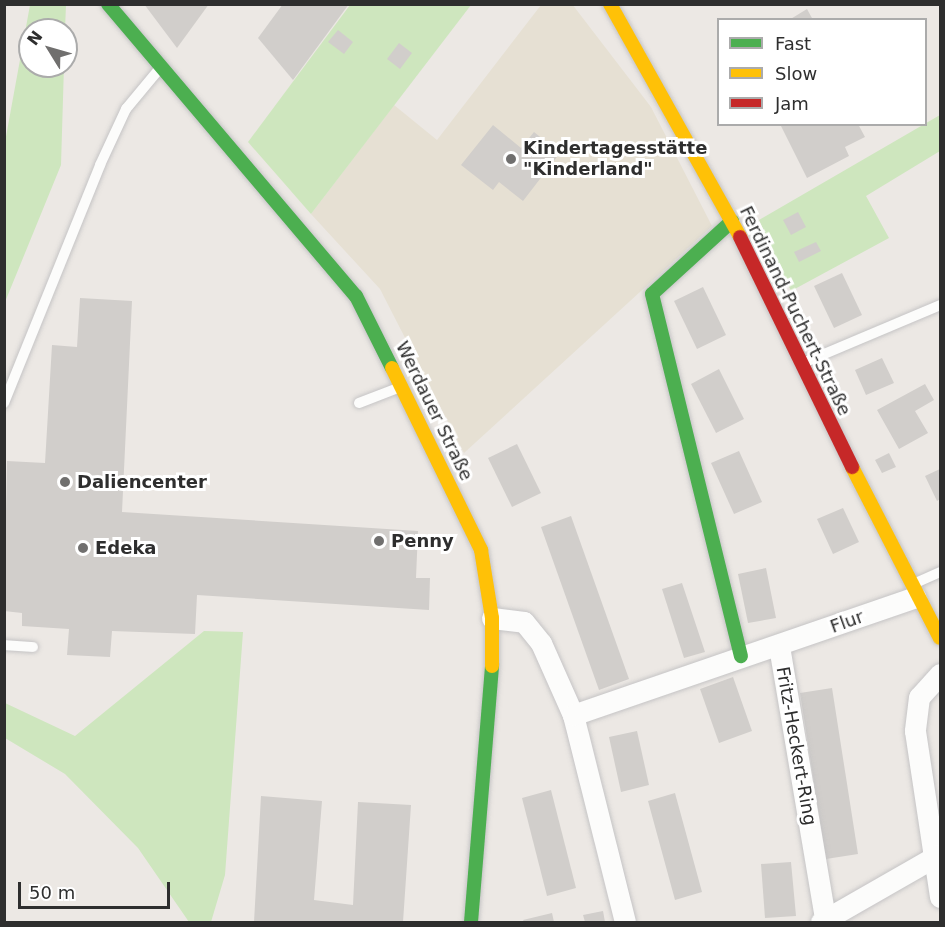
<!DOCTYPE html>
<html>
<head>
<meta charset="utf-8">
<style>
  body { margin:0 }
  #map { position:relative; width:945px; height:927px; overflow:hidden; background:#ece8e4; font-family:"DejaVu Sans",sans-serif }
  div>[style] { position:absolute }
  .education>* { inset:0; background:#e6e0d3 }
  .green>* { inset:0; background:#cee6be }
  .building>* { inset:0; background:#d1cecb }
  .roads { filter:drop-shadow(0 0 2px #c5c4c5) drop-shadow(0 0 2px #c5c4c5) }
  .lane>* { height:10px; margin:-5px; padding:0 5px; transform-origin:5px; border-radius:5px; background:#fcfcfb }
  .street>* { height:21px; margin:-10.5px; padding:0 10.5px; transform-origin:10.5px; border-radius:10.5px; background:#fcfcfb }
  .fast>* { height:14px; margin:-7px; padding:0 7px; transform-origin:7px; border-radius:7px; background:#4caf50 }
  .slow>* { height:14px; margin:-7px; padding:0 7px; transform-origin:7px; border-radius:7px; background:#ffc107 }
  .jam>* { height:14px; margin:-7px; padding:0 7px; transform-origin:7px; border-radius:7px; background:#c62828 }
  .dots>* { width:16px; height:16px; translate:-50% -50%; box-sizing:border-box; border:3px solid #fff; border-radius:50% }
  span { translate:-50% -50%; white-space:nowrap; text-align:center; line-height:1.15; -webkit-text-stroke:6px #fff; paint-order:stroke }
  .poi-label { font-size:18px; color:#2e2e2e; font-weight:700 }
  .left { translate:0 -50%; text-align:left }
  .street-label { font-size:18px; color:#2e2e2e }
  .frame { position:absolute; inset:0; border:6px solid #2e2e2e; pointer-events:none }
  .legend { position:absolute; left:717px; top:18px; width:210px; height:108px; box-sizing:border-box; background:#fff; border:2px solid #ababab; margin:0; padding:8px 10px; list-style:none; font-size:18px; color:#2e2e2e }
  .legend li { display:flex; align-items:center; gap:12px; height:30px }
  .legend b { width:30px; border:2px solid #ababab }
  .north { position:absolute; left:18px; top:18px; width:60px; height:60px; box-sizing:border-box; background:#fff; border:2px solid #ababab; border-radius:50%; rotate:307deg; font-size:16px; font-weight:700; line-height:24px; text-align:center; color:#2e2e2e }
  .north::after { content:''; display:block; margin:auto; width:21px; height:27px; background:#706f6e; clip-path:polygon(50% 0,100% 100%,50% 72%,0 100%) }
  .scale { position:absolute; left:18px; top:882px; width:152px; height:27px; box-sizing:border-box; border:3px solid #2e2e2e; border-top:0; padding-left:8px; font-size:18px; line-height:21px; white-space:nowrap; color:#2e2e2e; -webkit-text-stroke:4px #fff; paint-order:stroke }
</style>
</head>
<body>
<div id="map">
  <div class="education">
    <div style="clip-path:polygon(572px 4px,651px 107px,712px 226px,464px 453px,380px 289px,311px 214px,394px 105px,437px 140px,541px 5px)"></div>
  </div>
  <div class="green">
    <div style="clip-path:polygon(30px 5px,66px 5px,65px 30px,30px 30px,30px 66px,64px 66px,61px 165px,5px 302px,5px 142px)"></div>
    <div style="clip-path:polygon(350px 5px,471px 5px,311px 214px,248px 142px)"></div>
    <div style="clip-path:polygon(940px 115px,940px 151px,866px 196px,889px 238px,791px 291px,759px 220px)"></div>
    <div style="clip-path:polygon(204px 631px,243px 632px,225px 875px,211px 922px,189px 922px,138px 848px,65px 774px,5px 738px,5px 703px,75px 736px)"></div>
  </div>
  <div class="building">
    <div style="clip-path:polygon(144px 4px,209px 4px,177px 48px)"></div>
    <div style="clip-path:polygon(283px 4px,349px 4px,293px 80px,258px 38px)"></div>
    <div style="clip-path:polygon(807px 9px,813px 20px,789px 20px)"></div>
    <div style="clip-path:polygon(338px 30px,353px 42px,344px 54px,328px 42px)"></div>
    <div style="clip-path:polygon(399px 43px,412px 53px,400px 69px,387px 59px)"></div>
    <div style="clip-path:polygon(780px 124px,858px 124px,865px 137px,845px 147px,849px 156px,807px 178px)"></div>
    <div style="clip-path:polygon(493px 125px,521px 148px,534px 132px,560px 153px,523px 201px,499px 182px,493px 190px,461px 165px)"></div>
    <div style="clip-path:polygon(798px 212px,806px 227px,791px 235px,783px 220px)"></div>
    <div style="clip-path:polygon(816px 242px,821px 251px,799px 262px,794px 252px)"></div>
    <div style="clip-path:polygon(842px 273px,862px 315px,834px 328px,814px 286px)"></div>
    <div style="clip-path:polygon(703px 287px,726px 335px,697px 349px,674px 301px)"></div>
    <div style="clip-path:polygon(80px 298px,132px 301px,122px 512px,418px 531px,416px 578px,430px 578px,429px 610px,197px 595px,195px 634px,112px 631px,110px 657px,67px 655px,69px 629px,22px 626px,22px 613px,4px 611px,7px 461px,45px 463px,52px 345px,77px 347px)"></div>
    <div style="clip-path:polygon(882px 358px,894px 383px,866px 395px,855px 370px)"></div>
    <div style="clip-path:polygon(719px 369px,744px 419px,716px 433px,691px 384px)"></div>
    <div style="clip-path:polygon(925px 384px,934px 400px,915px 411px,928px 433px,899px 449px,877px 410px)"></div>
    <div style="clip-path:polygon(517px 444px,541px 493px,512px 507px,488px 458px)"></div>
    <div style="clip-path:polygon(739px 451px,762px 502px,734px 514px,711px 463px)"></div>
    <div style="clip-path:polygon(889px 453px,896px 467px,882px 473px,875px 460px)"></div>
    <div style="clip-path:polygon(940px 469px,940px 499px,937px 501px,925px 476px)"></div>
    <div style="clip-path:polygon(843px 508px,859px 542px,833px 554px,817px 519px)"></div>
    <div style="clip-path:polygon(571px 516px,629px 679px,599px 690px,541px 527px)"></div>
    <div style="clip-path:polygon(766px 568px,776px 618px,748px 623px,738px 574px)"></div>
    <div style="clip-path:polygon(682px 583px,705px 652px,684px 658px,662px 589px)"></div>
    <div style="clip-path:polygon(733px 677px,752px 731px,719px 743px,700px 689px)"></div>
    <div style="clip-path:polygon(832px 688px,858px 854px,826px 859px,800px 693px)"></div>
    <div style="clip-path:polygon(637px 731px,649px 785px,621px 792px,609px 737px)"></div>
    <div style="clip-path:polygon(551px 790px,576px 888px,547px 896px,522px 798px)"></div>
    <div style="clip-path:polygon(675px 793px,702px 892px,675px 900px,648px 801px)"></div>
    <div style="clip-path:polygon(261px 796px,322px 801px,314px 900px,353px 905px,358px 802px,411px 805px,403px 922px,254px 922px)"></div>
    <div style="clip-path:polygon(791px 862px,796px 916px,765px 918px,761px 864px)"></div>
    <div style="clip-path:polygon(603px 911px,605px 922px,585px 922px,583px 915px)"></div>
    <div style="clip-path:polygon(552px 913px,554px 922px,524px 922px,523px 920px)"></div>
  </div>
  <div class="roads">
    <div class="lane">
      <div style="left:803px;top:363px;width:149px;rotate:-22.9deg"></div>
      <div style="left:4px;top:403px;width:257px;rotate:-68deg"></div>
      <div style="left:100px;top:165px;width:62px;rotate:-65.1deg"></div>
      <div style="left:126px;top:109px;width:53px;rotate:-50.3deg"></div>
      <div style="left:359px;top:403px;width:42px;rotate:-21deg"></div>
      <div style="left:911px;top:585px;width:32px;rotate:-24deg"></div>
      <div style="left:4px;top:645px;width:29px;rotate:4deg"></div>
    </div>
    <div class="street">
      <div style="left:492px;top:618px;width:32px;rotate:7deg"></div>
      <div style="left:524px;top:622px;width:27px;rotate:51deg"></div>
      <div style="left:541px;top:643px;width:79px;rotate:66deg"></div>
      <div style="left:573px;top:715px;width:213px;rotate:75.9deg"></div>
      <div style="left:779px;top:646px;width:277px;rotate:80.4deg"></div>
      <div style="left:940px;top:674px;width:31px;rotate:132deg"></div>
      <div style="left:919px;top:697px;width:34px;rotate:97deg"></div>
      <div style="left:915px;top:731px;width:168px;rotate:81.4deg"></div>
      <div style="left:573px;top:715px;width:362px;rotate:-19deg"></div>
      <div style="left:821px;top:922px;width:135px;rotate:-29.8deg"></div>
    </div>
    <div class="fast">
      <div style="left:108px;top:4px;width:383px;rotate:49.7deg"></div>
      <div style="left:356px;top:296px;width:80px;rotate:63.4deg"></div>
      <div style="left:732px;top:221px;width:108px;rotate:137.6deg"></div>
      <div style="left:652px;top:294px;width:373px;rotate:76.2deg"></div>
      <div style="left:471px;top:922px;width:257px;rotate:-85.3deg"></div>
    </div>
    <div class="slow">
      <div style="left:610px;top:4px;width:267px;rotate:60.8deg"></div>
      <div style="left:392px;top:368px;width:203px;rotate:63.9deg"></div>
      <div style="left:481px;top:550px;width:69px;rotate:80.8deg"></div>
      <div style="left:492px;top:618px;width:48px;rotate:90deg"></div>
      <div style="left:852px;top:467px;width:192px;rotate:62.8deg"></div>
    </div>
    <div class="jam">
      <div style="left:740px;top:237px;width:256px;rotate:64deg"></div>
    </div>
  </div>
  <div class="dots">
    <div style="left:511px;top:159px;background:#706f6e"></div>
    <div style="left:65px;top:482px;background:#706f6e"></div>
    <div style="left:379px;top:541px;background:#706f6e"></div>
    <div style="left:83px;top:548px;background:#706f6e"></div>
  </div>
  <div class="poi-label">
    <span class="left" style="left:523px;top:159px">Kindertagesstätte<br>"Kinderland"</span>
    <span class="left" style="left:77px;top:482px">Daliencenter</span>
    <span class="left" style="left:391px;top:541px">Penny</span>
    <span class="left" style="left:95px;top:548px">Edeka</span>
  </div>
  <div class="street-label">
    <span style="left:795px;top:311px;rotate:64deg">Ferdinand-Puchert-Straße</span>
    <span style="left:434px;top:411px;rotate:64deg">Werdauer Straße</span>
    <span style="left:847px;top:622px;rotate:-20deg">Flur</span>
    <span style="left:796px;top:746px;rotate:80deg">Fritz-Heckert-Ring</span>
  </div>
  <div class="frame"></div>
  <ul class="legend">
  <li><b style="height:8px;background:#4caf50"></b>Fast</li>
  <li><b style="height:8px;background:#ffc107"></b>Slow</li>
  <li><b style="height:8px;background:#c62828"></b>Jam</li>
  </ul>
  <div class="north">N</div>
  <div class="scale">50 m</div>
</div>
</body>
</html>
